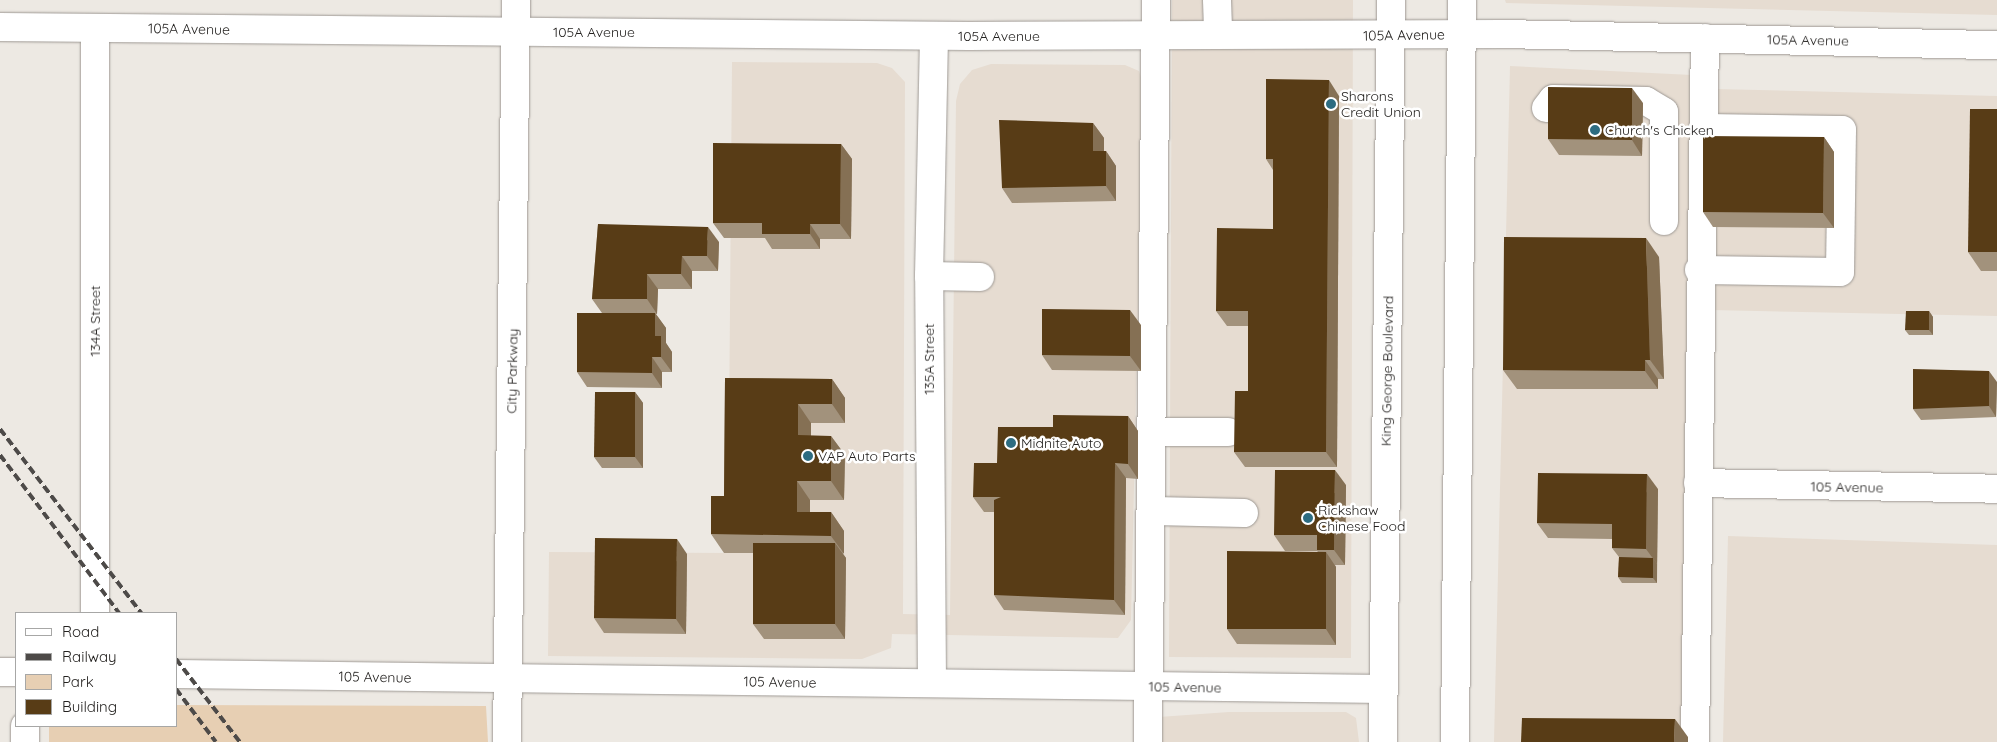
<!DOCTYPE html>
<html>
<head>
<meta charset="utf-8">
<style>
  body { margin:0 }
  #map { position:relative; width:1997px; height:742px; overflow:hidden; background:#ede9e3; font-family:Quicksand,sans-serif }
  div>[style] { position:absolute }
  .built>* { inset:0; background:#e6dcd1 }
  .green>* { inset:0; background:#e7cfb3 }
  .roads { filter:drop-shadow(0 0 1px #9e9994) drop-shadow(0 0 1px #9e9994) }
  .minor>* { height:28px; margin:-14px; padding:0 14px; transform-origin:14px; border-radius:14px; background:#fff }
  .major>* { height:28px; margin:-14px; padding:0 14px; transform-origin:14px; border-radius:14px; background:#fff }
  .rail>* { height:4px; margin-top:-2px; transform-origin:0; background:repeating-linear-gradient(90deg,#4d4a48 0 8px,transparent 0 12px) }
  .wall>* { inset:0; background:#a2927c }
  .shaded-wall>* { inset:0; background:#857054 }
  .building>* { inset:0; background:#583c16 }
  .dots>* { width:14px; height:14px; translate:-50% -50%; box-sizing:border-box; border:2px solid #fff; border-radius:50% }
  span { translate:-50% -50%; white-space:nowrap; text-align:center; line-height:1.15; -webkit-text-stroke:5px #fff; paint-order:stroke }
  .street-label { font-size:14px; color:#242220 }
  .poi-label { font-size:14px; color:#242220 }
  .left { translate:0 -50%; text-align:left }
  .legend { position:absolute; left:15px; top:612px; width:162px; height:115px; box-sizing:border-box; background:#fff; border:1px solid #a7a7a6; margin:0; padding:6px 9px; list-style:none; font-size:15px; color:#242220 }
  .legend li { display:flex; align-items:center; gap:10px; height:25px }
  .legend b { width:25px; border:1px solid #a7a7a6 }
</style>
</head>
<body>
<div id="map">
  <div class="built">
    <div style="clip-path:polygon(1172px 0,1353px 0,1351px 658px,1169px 657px)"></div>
    <div style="clip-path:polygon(1505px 0,1997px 0,1997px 15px,1506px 3px)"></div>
    <div style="clip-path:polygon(732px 62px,877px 63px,892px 68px,905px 82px,903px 614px,950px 615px,956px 101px,960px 84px,972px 70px,991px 64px,1125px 65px,1139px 71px,1143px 83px,1131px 620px,1118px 638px,892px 634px,891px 648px,862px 659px,548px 656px,549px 552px,728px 553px)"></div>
    <div style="clip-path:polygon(1510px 66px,1692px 75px,1687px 742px,1494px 742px)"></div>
    <div style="clip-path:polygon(1715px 89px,1997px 96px,1997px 316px,1711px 310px)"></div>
    <div style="clip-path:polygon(1728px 536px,1997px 545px,1997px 742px,1723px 742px)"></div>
    <div style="clip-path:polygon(1229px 712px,1346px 712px,1356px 718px,1359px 742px,1159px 742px,1159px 717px)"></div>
  </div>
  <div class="green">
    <div style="clip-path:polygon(176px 705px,486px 706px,488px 742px,49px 742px,49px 726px,176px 726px)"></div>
  </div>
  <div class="roads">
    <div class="minor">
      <div style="left:1217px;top:0;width:34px;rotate:88deg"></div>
      <div style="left:0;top:27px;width:969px;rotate:0.53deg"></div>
      <div style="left:969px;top:36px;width:534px;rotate:-0.21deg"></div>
      <div style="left:1503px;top:34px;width:494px;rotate:1.3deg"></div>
      <div style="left:95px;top:28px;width:585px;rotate:90deg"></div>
      <div style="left:1546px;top:108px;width:11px;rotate:-52deg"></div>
      <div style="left:1553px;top:99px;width:93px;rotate:1.2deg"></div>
      <div style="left:1646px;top:101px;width:21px;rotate:31deg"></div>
      <div style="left:1664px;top:112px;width:109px;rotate:90deg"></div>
      <div style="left:1699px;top:270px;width:141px;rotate:0.8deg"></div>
      <div style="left:1840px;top:272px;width:142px;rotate:-89.2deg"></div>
      <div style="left:1842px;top:130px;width:139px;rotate:-179.2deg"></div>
      <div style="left:929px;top:276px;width:51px;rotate:1.1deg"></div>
      <div style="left:1154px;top:432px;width:74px"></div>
      <div style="left:1698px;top:483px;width:299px;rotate:1.1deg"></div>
      <div style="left:1154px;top:511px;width:90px;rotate:1.3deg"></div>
      <div style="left:0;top:672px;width:16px"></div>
      <div style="left:176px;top:674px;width:1208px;rotate:0.71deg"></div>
      <div style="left:932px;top:683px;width:407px;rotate:-90.4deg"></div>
      <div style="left:929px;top:276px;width:240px;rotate:-88.8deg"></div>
      <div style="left:25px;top:726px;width:16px;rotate:90deg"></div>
      <div style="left:507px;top:742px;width:742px;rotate:-89.31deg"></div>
      <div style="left:1148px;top:742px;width:742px;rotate:-89.38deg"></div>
      <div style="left:1695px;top:742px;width:704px;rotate:-89.19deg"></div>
    </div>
    <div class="major">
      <div style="left:1383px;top:742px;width:742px;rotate:-89.38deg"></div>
      <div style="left:1455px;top:742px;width:742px;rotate:-89.46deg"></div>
    </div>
  </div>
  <div class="rail">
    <div style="left:0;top:429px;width:232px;rotate:52.5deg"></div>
    <div style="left:0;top:455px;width:198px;rotate:53deg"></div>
    <div style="left:176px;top:659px;width:105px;rotate:52.4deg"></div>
    <div style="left:176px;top:689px;width:66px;rotate:53deg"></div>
  </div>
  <div class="wall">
    <div style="clip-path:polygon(1339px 96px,1337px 467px,1245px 467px,1234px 452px,1248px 391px,1248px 326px,1227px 326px,1216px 311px,1273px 229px,1273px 170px,1266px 159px)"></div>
    <div style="clip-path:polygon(1643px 103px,1642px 156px,1559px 155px,1548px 139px)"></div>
    <div style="clip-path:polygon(1997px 109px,1997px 271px,1981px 271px,1968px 252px)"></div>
    <div style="clip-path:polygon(1093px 123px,1104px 138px,1104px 151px,1106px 151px,1116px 166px,1116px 201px,1012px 203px,1002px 188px)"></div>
    <div style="clip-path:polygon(1824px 137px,1834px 152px,1834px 228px,1713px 227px,1703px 212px)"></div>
    <div style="clip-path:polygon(841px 144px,852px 159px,851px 239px,820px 239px,820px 249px,772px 249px,765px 238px,724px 238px,713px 223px)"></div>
    <div style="clip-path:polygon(598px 224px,719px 242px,718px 271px,692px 271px,692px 289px,658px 289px,657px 314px,656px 314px,666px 328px,666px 343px,672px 352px,672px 372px,662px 372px,662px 388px,587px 387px,577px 372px,602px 313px,592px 299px)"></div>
    <div style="clip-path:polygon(1659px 257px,1664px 379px,1658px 379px,1658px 389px,1517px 389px,1503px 370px)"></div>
    <div style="clip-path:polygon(1929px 311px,1933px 317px,1933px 335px,1909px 335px,1905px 330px)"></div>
    <div style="clip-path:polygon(1141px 325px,1141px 371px,1052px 370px,1042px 355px)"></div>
    <div style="clip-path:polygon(725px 378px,832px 379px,845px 398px,845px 423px,811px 423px,811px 436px,831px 436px,845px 455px,844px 500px,810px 500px,810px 512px,831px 512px,844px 531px,843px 554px,846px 558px,845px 639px,764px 639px,753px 624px,753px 553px,724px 553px,711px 534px,724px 496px)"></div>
    <div style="clip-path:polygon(1997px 382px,1996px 417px,1921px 420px,1913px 409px)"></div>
    <div style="clip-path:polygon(635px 392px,643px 403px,643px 468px,602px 468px,594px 457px)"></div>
    <div style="clip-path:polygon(1128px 416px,1138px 431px,1138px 479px,1126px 478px,1125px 615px,1004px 610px,994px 595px,994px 512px,984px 512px,973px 497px,997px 463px,1053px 427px)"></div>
    <div style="clip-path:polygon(1346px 485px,1345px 565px,1335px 565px,1336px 567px,1336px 645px,1237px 644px,1227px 629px,1318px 552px,1317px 551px,1285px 551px,1274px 535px)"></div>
    <div style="clip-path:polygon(1658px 489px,1657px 583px,1622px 583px,1618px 577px,1619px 557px,1612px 548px,1612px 539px,1548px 538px,1537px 523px)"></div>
    <div style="clip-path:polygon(687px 554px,686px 634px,604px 633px,594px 618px)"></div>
  </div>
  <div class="shaded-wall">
    <div style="clip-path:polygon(1329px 80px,1339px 96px,1337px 467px,1326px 452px)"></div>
    <div style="clip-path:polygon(1632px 88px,1643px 103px,1642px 156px,1632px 140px)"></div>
    <div style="clip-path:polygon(1093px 123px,1104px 138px,1104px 166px,1093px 151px)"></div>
    <div style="clip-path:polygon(1824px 137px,1834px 152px,1834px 228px,1823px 213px)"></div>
    <div style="clip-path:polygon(841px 144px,852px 159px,851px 239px,840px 224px)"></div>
    <div style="clip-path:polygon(1106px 151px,1116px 166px,1116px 201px,1106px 186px)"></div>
    <div style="clip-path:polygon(810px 224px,820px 239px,820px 249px,810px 234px)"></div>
    <div style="clip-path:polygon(708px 227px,719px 242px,718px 271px,707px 256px)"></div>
    <div style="clip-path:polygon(1646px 238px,1659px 257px,1664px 379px,1650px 360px)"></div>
    <div style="clip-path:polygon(682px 256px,692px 271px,692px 289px,681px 274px)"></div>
    <div style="clip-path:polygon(647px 274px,658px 289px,657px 314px,647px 299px)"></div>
    <div style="clip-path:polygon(1130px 310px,1141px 325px,1141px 371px,1130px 356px)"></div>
    <div style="clip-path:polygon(1929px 311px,1933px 317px,1933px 335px,1929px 330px)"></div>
    <div style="clip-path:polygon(655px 313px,666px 328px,666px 343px,672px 352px,672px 372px,661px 357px,655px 336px)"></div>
    <div style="clip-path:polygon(652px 357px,662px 372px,662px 388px,652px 373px)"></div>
    <div style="clip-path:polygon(1645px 360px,1658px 379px,1658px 389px,1645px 371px)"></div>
    <div style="clip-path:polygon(1989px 371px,1997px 382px,1996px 417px,1989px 406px)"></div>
    <div style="clip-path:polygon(832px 379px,845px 398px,845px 423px,832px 404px)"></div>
    <div style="clip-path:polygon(635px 392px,643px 403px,643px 468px,635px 457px)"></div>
    <div style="clip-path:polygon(798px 404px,811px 423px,811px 454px,798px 435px)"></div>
    <div style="clip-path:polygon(1128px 416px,1138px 431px,1138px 479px,1128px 464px)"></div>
    <div style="clip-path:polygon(831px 436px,845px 455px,844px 500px,831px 481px)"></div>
    <div style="clip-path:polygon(1115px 463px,1126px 478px,1125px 615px,1114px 600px)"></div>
    <div style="clip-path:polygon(1335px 470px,1346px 485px,1345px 565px,1334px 550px)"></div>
    <div style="clip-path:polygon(1647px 474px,1658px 489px,1657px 564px,1646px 549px)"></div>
    <div style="clip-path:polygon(797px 481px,810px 500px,810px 531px,797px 512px)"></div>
    <div style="clip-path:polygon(831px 512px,844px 531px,844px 554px,831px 536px)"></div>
    <div style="clip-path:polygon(677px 539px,687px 554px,686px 634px,676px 619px)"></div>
    <div style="clip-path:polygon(835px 543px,846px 558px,845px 639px,835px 624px)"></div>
    <div style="clip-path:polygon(1326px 552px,1336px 567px,1336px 645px,1326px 629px)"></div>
    <div style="clip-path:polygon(1653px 558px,1657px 564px,1657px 583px,1653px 578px)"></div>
    <div style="clip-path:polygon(1675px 719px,1688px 737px,1688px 742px,1674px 742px)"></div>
  </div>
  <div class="building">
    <div style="clip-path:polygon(1266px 79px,1329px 80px,1326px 452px,1234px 452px,1235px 391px,1248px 391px,1248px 311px,1216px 311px,1217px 228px,1273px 229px,1273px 159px,1266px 159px)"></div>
    <div style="clip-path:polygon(1548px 87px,1632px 88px,1632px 140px,1548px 139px)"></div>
    <div style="clip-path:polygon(1970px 109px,1997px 109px,1997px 252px,1968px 252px)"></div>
    <div style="clip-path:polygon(999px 120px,1093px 123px,1093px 151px,1106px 151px,1106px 186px,1002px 188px)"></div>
    <div style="clip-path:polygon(1703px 136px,1824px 137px,1823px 213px,1703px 212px)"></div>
    <div style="clip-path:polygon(713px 143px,841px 144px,840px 224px,810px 224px,810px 234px,762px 234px,762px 223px,713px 223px)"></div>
    <div style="clip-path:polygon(598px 224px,708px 227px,707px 256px,682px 256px,681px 274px,647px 274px,647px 299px,592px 299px)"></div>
    <div style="clip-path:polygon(1504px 237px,1646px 238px,1650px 360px,1645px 360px,1645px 371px,1503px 370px)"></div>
    <div style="clip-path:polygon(1042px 309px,1130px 310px,1130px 356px,1042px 355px)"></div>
    <div style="clip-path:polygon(1906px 311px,1929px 311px,1929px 330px,1905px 330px)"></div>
    <div style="clip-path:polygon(577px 313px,655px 313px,655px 336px,661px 336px,661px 357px,652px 357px,652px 373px,577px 372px)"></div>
    <div style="clip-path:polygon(1913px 369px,1989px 371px,1989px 406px,1913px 409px)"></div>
    <div style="clip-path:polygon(725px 378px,832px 379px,832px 404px,798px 404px,798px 435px,831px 436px,831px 481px,797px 481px,797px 512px,831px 512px,831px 536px,711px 534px,711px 496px,724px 496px)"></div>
    <div style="clip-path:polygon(595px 392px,635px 392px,635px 457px,594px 457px)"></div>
    <div style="clip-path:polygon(1053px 415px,1128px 416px,1128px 464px,1115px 463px,1114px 600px,994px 595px,994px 500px,1001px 497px,973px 497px,974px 463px,997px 463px,998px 427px,1053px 427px)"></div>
    <div style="clip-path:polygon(1275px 470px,1335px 470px,1334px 550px,1317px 550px,1317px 535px,1274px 535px)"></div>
    <div style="clip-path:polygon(1538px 473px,1647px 474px,1646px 549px,1612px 548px,1612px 524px,1537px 523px)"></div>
    <div style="clip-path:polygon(595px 538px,677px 539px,676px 619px,594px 618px)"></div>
    <div style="clip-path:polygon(753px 543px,835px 543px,835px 624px,753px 624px)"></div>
    <div style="clip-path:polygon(1227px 551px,1326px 552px,1326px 629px,1227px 629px)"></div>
    <div style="clip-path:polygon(1619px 557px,1653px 558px,1653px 578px,1618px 577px)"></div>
    <div style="clip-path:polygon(1522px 718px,1675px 719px,1674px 742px,1521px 742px)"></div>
  </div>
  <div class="dots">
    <div style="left:1331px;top:104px;background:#2d6c81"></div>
    <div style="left:1595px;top:130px;background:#2d6c81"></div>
    <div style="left:1011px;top:443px;background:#2d6c81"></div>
    <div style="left:808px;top:456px;background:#2d6c81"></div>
    <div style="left:1308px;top:518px;background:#2d6c81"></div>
  </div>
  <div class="street-label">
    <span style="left:189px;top:29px;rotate:1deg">105A Avenue</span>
    <span style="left:594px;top:32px">105A Avenue</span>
    <span style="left:1404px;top:35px;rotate:-1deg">105A Avenue</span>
    <span style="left:999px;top:36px">105A Avenue</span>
    <span style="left:1808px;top:40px;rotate:1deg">105A Avenue</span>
    <span style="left:95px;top:321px;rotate:-90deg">134A Street</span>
    <span style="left:929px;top:359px;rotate:-90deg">135A Street</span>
    <span style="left:512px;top:371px;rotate:-89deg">City Parkway</span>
    <span style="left:1387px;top:371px;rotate:-89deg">King George Boulevard</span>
    <span style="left:1847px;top:487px;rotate:1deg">105 Avenue</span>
    <span style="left:375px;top:677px;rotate:1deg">105 Avenue</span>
    <span style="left:780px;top:682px;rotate:1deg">105 Avenue</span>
    <span style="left:1185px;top:687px;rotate:1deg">105 Avenue</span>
  </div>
  <div class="poi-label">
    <span class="left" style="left:1341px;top:104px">Sharons<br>Credit Union</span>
    <span class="left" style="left:1605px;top:130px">Church's Chicken</span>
    <span class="left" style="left:1021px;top:443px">Midnite Auto</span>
    <span class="left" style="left:818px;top:456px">VAP Auto Parts</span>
    <span class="left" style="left:1318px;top:518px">Rickshaw<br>Chinese Food</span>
  </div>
  <ul class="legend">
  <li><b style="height:6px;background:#fff"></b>Road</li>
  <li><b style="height:6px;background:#4d4a48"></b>Railway</li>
  <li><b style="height:14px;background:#e7cfb3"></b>Park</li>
  <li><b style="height:14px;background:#583c16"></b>Building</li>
  </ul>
</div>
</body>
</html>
